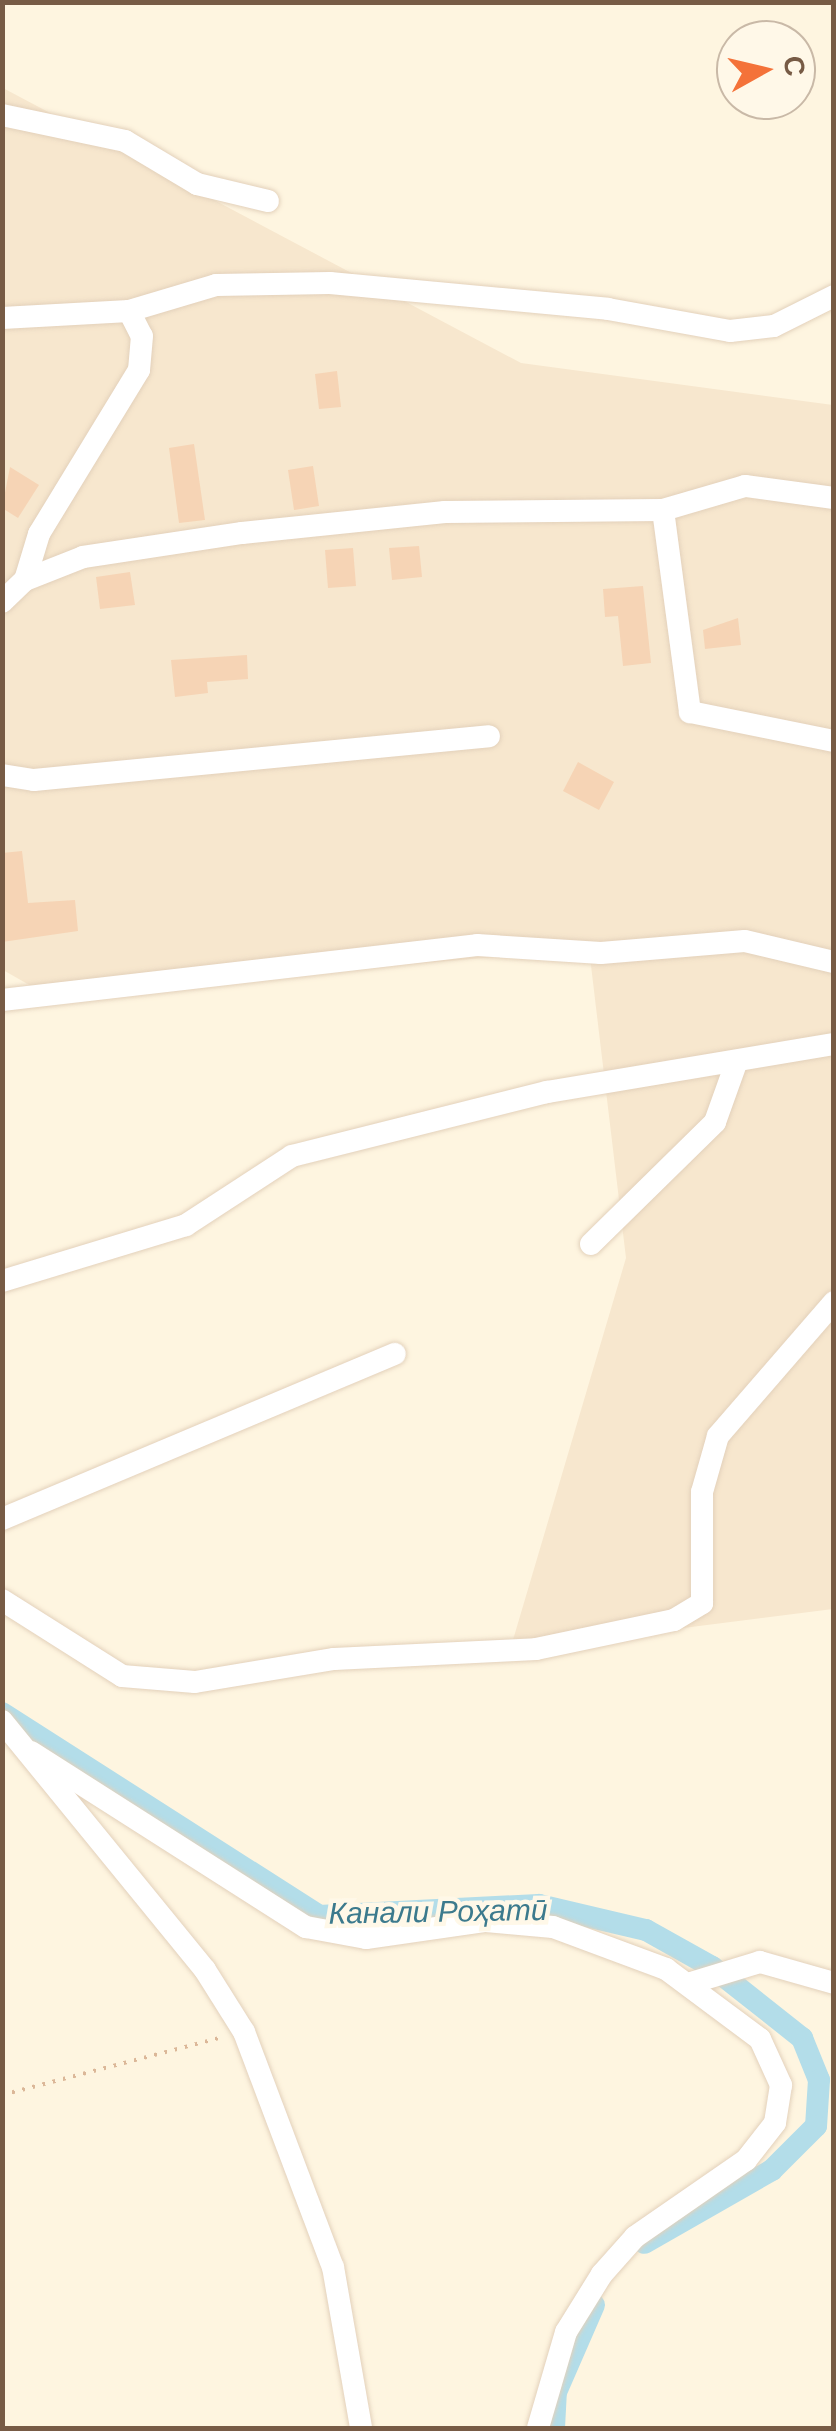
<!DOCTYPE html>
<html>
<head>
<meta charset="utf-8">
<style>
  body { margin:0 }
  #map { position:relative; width:836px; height:2431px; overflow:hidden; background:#fef5e0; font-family:"DM Sans",sans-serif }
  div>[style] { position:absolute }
  .residential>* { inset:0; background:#f7e7ce }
  .canal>* { height:22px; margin:-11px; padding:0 11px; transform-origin:11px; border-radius:11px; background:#b3dde9 }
  .building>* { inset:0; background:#f6d4b5 }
  .path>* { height:4px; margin-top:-2px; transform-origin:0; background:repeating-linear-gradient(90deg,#dbb798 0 2.5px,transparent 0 10.5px) }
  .roads { filter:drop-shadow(0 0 2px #e3d1bb) drop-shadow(0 0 2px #e3d1bb) }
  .minor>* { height:22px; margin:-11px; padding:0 11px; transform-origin:11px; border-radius:11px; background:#fff }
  span { translate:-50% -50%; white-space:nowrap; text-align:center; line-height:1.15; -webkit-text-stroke:9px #fff8e8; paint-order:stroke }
  .water-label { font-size:30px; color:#3c7a8d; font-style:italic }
  .frame { position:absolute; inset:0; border:5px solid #775b45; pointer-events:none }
  .north { position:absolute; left:716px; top:20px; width:100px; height:100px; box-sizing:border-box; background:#fff8e8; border:2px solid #c9b9a7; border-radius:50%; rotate:82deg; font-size:28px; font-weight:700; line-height:40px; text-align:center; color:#775b45 }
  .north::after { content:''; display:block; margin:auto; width:35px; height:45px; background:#f47239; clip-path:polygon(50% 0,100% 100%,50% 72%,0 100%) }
</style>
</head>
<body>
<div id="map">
  <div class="residential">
    <div style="clip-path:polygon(3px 88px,521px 363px,833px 405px,833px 1609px,510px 1650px,626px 1258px,589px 949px,47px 995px,3px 970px)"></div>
  </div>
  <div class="canal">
    <div style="left:2px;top:1713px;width:376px;rotate:32.6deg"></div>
    <div style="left:319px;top:1916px;width:220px;rotate:-2.9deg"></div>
    <div style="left:539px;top:1905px;width:110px;rotate:13.2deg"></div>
    <div style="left:646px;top:1930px;width:76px;rotate:29.3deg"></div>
    <div style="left:712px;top:1967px;width:115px;rotate:38.3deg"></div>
    <div style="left:802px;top:2038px;width:45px;rotate:68deg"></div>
    <div style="left:819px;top:2080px;width:46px;rotate:93.7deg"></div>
    <div style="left:816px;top:2126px;width:62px;rotate:135deg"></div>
    <div style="left:772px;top:2170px;width:147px;rotate:150.3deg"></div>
    <div style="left:554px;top:2428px;width:36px;rotate:-87deg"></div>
    <div style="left:556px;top:2392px;width:95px;rotate:-66.4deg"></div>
  </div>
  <div class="building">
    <div style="clip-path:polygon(337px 371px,341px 407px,319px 409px,315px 374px)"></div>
    <div style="clip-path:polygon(194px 444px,205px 520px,179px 523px,169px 448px)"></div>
    <div style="clip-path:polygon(313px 466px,319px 506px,294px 510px,288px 470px)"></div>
    <div style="clip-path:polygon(10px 467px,39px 485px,18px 518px,2px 508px)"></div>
    <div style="clip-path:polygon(419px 546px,422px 577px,392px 580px,389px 548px)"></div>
    <div style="clip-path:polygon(353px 548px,356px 586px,328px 588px,325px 550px)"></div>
    <div style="clip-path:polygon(130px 572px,135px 605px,100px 609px,96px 577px)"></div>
    <div style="clip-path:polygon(643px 586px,651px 663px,623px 666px,618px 616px,605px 617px,603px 589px)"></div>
    <div style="clip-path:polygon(738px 618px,741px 645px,705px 649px,703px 630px)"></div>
    <div style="clip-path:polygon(247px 655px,248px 679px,207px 682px,208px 693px,175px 697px,171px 660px)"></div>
    <div style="clip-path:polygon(578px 762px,614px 782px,599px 810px,563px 791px)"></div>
    <div style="clip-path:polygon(22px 851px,28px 903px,75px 900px,78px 931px,2px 942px,2px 853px)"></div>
  </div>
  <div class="path">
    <div style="left:2px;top:2095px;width:225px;rotate:-14.7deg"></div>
  </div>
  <div class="roads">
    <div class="minor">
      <div style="left:2px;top:115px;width:126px;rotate:11.9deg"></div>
      <div style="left:125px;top:141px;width:84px;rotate:30.8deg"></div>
      <div style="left:197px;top:184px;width:73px;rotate:13.5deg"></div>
      <div style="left:129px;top:311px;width:91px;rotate:-16.6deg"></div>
      <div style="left:216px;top:285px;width:114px;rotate:-1deg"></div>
      <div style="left:330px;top:283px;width:279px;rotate:5.3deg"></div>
      <div style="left:608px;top:309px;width:124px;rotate:10.2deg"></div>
      <div style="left:730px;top:331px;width:44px;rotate:-6.5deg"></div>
      <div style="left:774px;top:326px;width:67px;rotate:-26.6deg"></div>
      <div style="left:2px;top:318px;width:127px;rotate:-3.2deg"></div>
      <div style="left:129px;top:311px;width:28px;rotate:63deg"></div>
      <div style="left:142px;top:336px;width:34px;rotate:95deg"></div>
      <div style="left:139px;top:370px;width:192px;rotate:121.4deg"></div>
      <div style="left:39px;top:534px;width:48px;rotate:106.9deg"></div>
      <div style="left:25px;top:580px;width:62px;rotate:-21.6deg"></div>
      <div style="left:83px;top:557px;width:161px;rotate:-8.6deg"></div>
      <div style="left:242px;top:533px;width:204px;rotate:-5.9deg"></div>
      <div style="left:445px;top:512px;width:218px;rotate:-0.5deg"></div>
      <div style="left:834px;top:498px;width:90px;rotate:-172.3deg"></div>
      <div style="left:745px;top:486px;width:85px;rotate:163.7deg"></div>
      <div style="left:663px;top:510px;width:204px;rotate:82.4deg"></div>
      <div style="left:690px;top:712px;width:147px;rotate:11.4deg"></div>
      <div style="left:2px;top:602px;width:32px;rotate:-44deg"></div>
      <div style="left:2px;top:775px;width:32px;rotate:9deg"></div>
      <div style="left:34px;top:780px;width:457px;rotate:-5.5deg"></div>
      <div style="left:2px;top:1000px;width:478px;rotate:-6.6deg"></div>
      <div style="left:477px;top:945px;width:124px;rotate:3.7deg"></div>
      <div style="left:601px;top:953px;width:144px;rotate:-4.8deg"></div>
      <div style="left:745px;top:941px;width:91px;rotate:13.3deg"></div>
      <div style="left:591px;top:1244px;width:174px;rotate:-44.5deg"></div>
      <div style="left:715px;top:1122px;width:59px;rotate:-70.3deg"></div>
      <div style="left:2px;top:1281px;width:192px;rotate:-16.9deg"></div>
      <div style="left:186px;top:1225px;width:126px;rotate:-33.1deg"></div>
      <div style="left:292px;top:1156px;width:263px;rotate:-14.1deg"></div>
      <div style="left:547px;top:1092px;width:291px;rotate:-9.5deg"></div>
      <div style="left:2px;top:1519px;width:426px;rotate:-22.8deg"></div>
      <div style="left:2px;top:1600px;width:142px;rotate:32.3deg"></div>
      <div style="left:122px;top:1676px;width:73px;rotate:4.7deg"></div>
      <div style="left:195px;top:1682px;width:141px;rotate:-9.4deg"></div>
      <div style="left:334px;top:1659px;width:202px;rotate:-2.8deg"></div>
      <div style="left:536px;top:1649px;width:141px;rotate:-11.9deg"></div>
      <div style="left:674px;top:1620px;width:33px;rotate:-31deg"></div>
      <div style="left:702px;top:1603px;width:111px;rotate:-90deg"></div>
      <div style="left:702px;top:1492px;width:58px;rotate:-74.1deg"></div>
      <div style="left:718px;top:1436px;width:177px;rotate:-49.1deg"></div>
      <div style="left:2px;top:1721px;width:321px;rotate:50.8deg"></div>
      <div style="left:205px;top:1970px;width:73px;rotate:57.8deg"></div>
      <div style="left:244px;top:2032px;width:251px;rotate:69.3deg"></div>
      <div style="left:333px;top:2267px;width:163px;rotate:80.1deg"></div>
      <div style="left:31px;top:1752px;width:326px;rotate:32.5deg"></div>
      <div style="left:306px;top:1927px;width:61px;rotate:10.4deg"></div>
      <div style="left:366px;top:1938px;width:121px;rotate:-8.1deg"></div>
      <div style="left:486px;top:1921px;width:67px;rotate:5.1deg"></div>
      <div style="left:553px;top:1927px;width:121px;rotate:20.4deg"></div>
      <div style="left:666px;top:1969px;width:117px;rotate:36.7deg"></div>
      <div style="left:760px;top:2039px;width:51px;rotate:65.5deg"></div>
      <div style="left:781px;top:2085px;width:38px;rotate:99deg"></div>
      <div style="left:775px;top:2123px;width:47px;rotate:128.1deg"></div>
      <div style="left:746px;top:2160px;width:135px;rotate:145.3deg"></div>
      <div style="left:635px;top:2237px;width:50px;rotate:131.7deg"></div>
      <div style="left:602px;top:2274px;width:68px;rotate:121.8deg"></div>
      <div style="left:566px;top:2332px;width:100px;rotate:106.3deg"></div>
      <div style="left:691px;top:1983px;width:72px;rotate:-16.9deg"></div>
      <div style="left:760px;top:1962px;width:77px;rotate:15.8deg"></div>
    </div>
  </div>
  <div class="water-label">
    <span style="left:438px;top:1912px;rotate:-1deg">Канали Роҳатӣ</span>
  </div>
  <div class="frame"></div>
  <div class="north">С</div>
</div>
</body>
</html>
